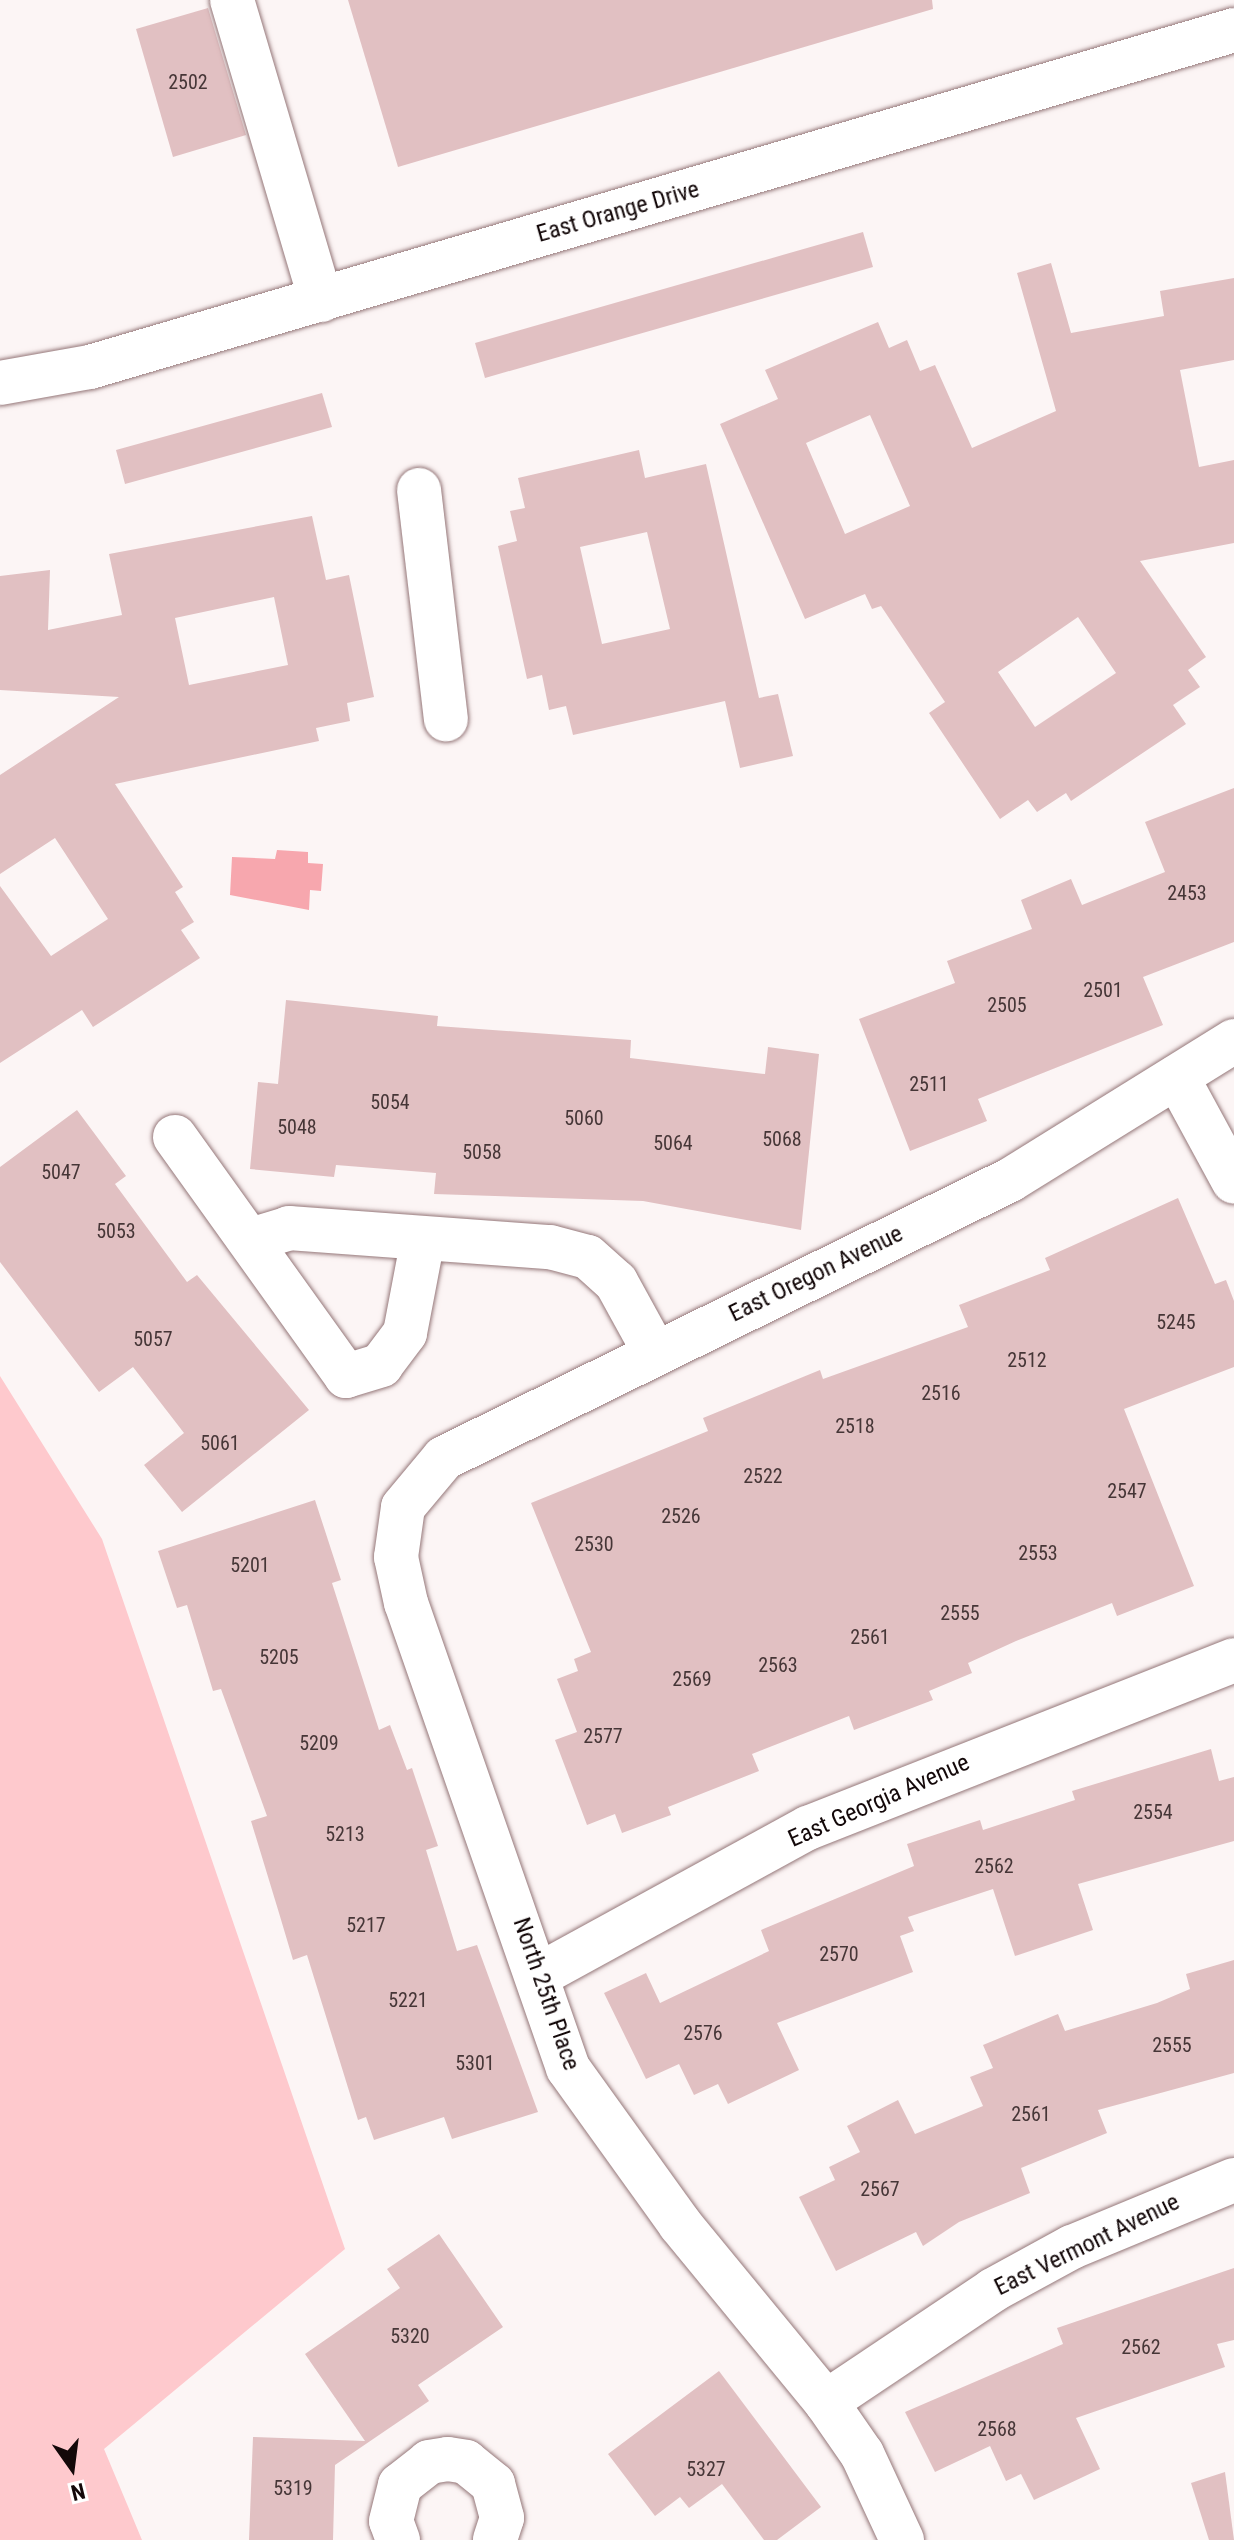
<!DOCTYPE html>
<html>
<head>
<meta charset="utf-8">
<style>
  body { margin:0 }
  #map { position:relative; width:1234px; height:2540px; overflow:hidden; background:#fcf5f5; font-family:"Roboto Condensed",sans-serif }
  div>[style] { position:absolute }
  .green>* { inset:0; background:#fec9cd }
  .water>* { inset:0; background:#f7a7ae }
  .building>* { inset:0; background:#e1c0c2 }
  .roads { filter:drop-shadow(0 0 2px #957779) drop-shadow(0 0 2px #957779) }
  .minor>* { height:44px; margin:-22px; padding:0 22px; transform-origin:22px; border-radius:22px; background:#fff }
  span { translate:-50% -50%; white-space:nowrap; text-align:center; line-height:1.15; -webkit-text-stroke:7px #fff; paint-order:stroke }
  .number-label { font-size:20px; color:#463637 }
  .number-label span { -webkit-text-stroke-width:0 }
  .street-label { font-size:24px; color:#130809 }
  .north { position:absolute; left:32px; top:2428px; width:80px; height:80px; -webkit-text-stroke:6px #fff; paint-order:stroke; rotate:166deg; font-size:22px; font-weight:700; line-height:32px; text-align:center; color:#130809 }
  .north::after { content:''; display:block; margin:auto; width:28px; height:36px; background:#130809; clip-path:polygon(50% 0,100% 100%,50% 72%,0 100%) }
</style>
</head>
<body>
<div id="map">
  <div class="green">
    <div style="clip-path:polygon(0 1376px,102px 1539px,345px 2249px,104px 2449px,142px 2540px,0 2540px)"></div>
  </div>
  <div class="water">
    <div style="clip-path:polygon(277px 850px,308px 852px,308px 863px,323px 864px,321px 891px,310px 890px,309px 910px,230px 895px,232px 857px,275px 859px)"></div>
  </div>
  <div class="building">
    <div style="clip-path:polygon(348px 0,932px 0,933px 9px,398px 167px)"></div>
    <div style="clip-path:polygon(208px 8px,246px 135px,173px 157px,136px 29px)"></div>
    <div style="clip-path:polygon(863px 232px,873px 267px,485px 378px,475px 343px)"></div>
    <div style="clip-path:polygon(evenodd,1051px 263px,1071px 333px,1164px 316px,1160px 291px,1234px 278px,1234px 360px,1180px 370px,1199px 467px,1234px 460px,1234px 543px,1140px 561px,1206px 657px,1188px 670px,1200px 687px,1173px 705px,1186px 724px,1071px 801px,1066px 793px,1037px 812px,1028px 800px,1000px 819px,929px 713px,945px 702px,881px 606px,872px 609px,865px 594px,805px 619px,720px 424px,778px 399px,765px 370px,878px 322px,889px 348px,907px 340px,920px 371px,935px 365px,972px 448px,1056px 411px,1017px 273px,1051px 263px,870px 415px,910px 506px,845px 534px,806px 443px,870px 415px,1051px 263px,1078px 617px,1116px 673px,1035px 727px,998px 672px,1078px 617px)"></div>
    <div style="clip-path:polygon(322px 393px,332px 427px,125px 484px,116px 450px)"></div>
    <div style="clip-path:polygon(evenodd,639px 450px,645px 478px,706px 464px,759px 698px,778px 694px,793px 756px,740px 768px,725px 701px,573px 735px,566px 706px,549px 710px,542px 675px,527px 679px,498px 546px,517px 541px,510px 511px,525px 508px,518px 478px,639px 450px,647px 532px,670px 629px,602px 644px,580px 547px,647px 532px)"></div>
    <div style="clip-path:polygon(evenodd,312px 516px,326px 580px,349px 575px,374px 697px,347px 703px,350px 721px,316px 728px,319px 741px,115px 784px,183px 887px,175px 892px,194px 922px,181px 930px,200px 958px,93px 1027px,82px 1010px,0 1063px,0 886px,51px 956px,108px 919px,55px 838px,0 874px,0 775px,119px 697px,0 690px,0 576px,50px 570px,48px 630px,122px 615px,109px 554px,312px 516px,274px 597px,288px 665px,189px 685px,175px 618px,274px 597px)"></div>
    <div style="clip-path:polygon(1234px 788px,1234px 942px,1143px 977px,1163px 1025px,978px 1099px,987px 1121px,910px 1151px,859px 1019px,955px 983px,947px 961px,1032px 929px,1021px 900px,1071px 879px,1082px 905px,1165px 872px,1145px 822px)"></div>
    <div style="clip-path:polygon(286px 1000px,438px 1016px,437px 1026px,631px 1040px,630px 1058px,765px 1074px,768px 1047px,819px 1054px,801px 1230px,643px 1201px,434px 1194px,436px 1173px,336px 1165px,334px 1177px,250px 1169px,258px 1082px,278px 1084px)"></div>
    <div style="clip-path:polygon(77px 1110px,126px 1176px,115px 1184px,187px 1282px,197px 1275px,309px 1410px,182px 1512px,144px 1465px,184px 1433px,133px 1367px,99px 1392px,0 1262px,0 1167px)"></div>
    <div style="clip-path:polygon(1178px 1198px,1215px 1284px,1226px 1280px,1234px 1301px,1234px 1367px,1124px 1409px,1194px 1586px,1117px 1616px,1112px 1603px,1016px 1641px,968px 1663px,972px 1673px,929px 1691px,933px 1700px,854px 1730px,849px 1716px,752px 1754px,759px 1771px,668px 1807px,671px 1815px,622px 1833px,615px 1814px,587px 1825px,555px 1740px,577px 1732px,557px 1679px,578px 1671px,574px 1659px,591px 1652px,531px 1503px,708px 1431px,703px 1418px,820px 1370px,823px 1379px,968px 1327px,959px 1305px,1050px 1270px,1045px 1258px)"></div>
    <div style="clip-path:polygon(315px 1500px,341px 1580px,332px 1583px,379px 1730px,390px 1725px,407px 1770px,412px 1768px,438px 1846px,426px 1850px,457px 1951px,477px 1945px,538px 2112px,452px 2139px,444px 2117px,374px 2140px,366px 2117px,358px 2120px,307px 1955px,293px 1960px,279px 1913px,251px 1821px,267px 1816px,221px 1689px,213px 1691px,187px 1605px,177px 1608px,158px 1551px)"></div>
    <div style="clip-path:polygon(1211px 1749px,1219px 1781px,1234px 1777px,1234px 1841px,1078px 1884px,1093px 1930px,1015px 1956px,993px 1889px,908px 1917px,914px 1931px,900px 1936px,913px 1972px,777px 2023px,799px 2070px,728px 2104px,718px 2084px,694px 2095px,679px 2064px,646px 2079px,604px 1993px,646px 1973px,660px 2003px,769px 1951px,761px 1930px,914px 1866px,907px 1844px,980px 1820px,983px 1830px,1075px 1800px,1072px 1791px)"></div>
    <div style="clip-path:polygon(1234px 1960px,1234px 2073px,1098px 2110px,1107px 2133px,1021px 2168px,1030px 2193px,959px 2222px,923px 2246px,916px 2232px,836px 2271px,799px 2197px,835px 2180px,829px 2167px,860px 2152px,847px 2126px,898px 2100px,915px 2134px,983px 2106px,970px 2077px,993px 2068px,983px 2045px,1058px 2014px,1065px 2031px,1157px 2003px,1190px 1989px,1186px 1974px)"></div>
    <div style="clip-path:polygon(439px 2234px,503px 2327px,418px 2385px,429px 2401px,335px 2465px,333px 2540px,249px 2540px,253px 2437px,365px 2441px,305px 2354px,400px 2288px,387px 2269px)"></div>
    <div style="clip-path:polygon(1234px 2268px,1234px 2340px,1217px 2344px,1225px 2367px,1076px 2418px,1100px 2469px,1034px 2500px,1021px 2474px,1006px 2481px,990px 2446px,935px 2472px,905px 2412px,1063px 2344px,1057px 2328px)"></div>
    <div style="clip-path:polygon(719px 2371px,821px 2507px,777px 2540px,764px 2540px,722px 2484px,689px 2508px,680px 2497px,655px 2516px,608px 2454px)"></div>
    <div style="clip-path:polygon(1225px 2472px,1234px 2540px,1209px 2540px,1191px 2483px)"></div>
  </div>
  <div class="roads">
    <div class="minor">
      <div style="left:232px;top:0;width:313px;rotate:73.5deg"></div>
      <div style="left:0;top:383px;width:91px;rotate:-10.1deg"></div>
      <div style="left:90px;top:367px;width:1193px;rotate:-16.41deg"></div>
      <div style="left:419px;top:490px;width:231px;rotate:83.3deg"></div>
      <div style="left:1177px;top:1077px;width:119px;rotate:61.5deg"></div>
      <div style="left:175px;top:1137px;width:294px;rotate:54.4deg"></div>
      <div style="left:346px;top:1376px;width:37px;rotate:-17deg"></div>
      <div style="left:381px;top:1365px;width:40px;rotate:-53deg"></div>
      <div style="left:405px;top:1333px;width:96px;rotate:-79.2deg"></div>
      <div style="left:254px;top:1239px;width:37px;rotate:-17deg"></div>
      <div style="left:289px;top:1228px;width:262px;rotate:4.2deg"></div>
      <div style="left:550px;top:1247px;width:39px;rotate:15deg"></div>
      <div style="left:588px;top:1257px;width:38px;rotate:42deg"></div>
      <div style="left:616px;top:1282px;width:81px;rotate:61.2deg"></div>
      <div style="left:539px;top:1975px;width:307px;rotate:-28.7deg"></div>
      <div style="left:808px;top:1828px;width:458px;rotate:-21.5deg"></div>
      <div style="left:826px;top:2402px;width:201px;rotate:-33.8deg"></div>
      <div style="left:993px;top:2290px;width:90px;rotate:-28.6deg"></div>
      <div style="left:1072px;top:2247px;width:175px;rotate:-22.5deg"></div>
      <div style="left:398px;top:2540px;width:20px;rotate:-110deg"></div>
      <div style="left:391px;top:2521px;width:37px;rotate:-76deg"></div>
      <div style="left:400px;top:2485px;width:37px;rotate:-38deg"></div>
      <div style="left:429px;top:2462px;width:19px;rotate:-9deg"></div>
      <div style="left:448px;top:2459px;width:18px;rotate:9deg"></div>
      <div style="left:466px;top:2462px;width:35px;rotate:39deg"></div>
      <div style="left:493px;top:2484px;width:35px;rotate:75deg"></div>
      <div style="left:502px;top:2518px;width:23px;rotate:108deg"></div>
      <div style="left:902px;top:2540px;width:95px;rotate:-114.9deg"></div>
      <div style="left:862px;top:2454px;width:63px;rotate:-124.7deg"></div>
      <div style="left:826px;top:2402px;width:230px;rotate:-129.4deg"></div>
      <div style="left:680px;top:2224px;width:192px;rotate:-125.7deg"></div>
      <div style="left:568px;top:2068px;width:492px;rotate:-109.2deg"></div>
      <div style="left:406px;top:1603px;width:47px;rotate:-102.3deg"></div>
      <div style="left:396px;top:1557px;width:50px;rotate:-82deg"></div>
      <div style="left:403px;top:1507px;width:64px;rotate:-50.1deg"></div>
      <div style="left:444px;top:1458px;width:631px;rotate:-26.16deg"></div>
      <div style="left:1010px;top:1180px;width:264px;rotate:-31.8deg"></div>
    </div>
  </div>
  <div class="number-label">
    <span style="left:188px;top:82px">2502</span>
    <span style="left:1187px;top:893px">2453</span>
    <span style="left:1103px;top:990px">2501</span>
    <span style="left:1007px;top:1005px">2505</span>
    <span style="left:929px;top:1084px">2511</span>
    <span style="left:390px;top:1102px">5054</span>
    <span style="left:584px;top:1118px">5060</span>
    <span style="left:297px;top:1127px">5048</span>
    <span style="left:782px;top:1139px">5068</span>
    <span style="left:673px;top:1143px">5064</span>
    <span style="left:482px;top:1152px">5058</span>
    <span style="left:61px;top:1172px">5047</span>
    <span style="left:116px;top:1231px">5053</span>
    <span style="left:1176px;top:1322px">5245</span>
    <span style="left:153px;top:1339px">5057</span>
    <span style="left:1027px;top:1360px">2512</span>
    <span style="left:941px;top:1393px">2516</span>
    <span style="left:855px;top:1426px">2518</span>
    <span style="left:220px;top:1443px">5061</span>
    <span style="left:763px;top:1476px">2522</span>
    <span style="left:1127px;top:1491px">2547</span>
    <span style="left:681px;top:1516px">2526</span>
    <span style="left:594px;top:1544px">2530</span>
    <span style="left:1038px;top:1553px">2553</span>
    <span style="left:250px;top:1565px">5201</span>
    <span style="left:960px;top:1613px">2555</span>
    <span style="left:870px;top:1637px">2561</span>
    <span style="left:279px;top:1657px">5205</span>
    <span style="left:778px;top:1665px">2563</span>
    <span style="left:692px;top:1679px">2569</span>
    <span style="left:603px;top:1736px">2577</span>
    <span style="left:319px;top:1743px">5209</span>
    <span style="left:1153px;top:1812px">2554</span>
    <span style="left:345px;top:1834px">5213</span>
    <span style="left:994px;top:1866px">2562</span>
    <span style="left:366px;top:1925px">5217</span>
    <span style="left:839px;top:1954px">2570</span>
    <span style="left:408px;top:2000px">5221</span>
    <span style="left:703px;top:2033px">2576</span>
    <span style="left:1172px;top:2045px">2555</span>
    <span style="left:475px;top:2063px">5301</span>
    <span style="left:1031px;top:2114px">2561</span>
    <span style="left:880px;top:2189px">2567</span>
    <span style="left:410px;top:2336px">5320</span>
    <span style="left:1141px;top:2347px">2562</span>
    <span style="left:997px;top:2429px">2568</span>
    <span style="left:706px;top:2469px">5327</span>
    <span style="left:293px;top:2488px">5319</span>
  </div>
  <div class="street-label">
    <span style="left:618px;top:212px;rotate:-16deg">East Orange Drive</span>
    <span style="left:816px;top:1274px;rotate:-26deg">East Oregon Avenue</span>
    <span style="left:879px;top:1801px;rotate:-24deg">East Georgia Avenue</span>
    <span style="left:546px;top:1994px;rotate:71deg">North 25th Place</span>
    <span style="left:1087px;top:2245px;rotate:-26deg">East Vermont Avenue</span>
  </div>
  <div class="north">N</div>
</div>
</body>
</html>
